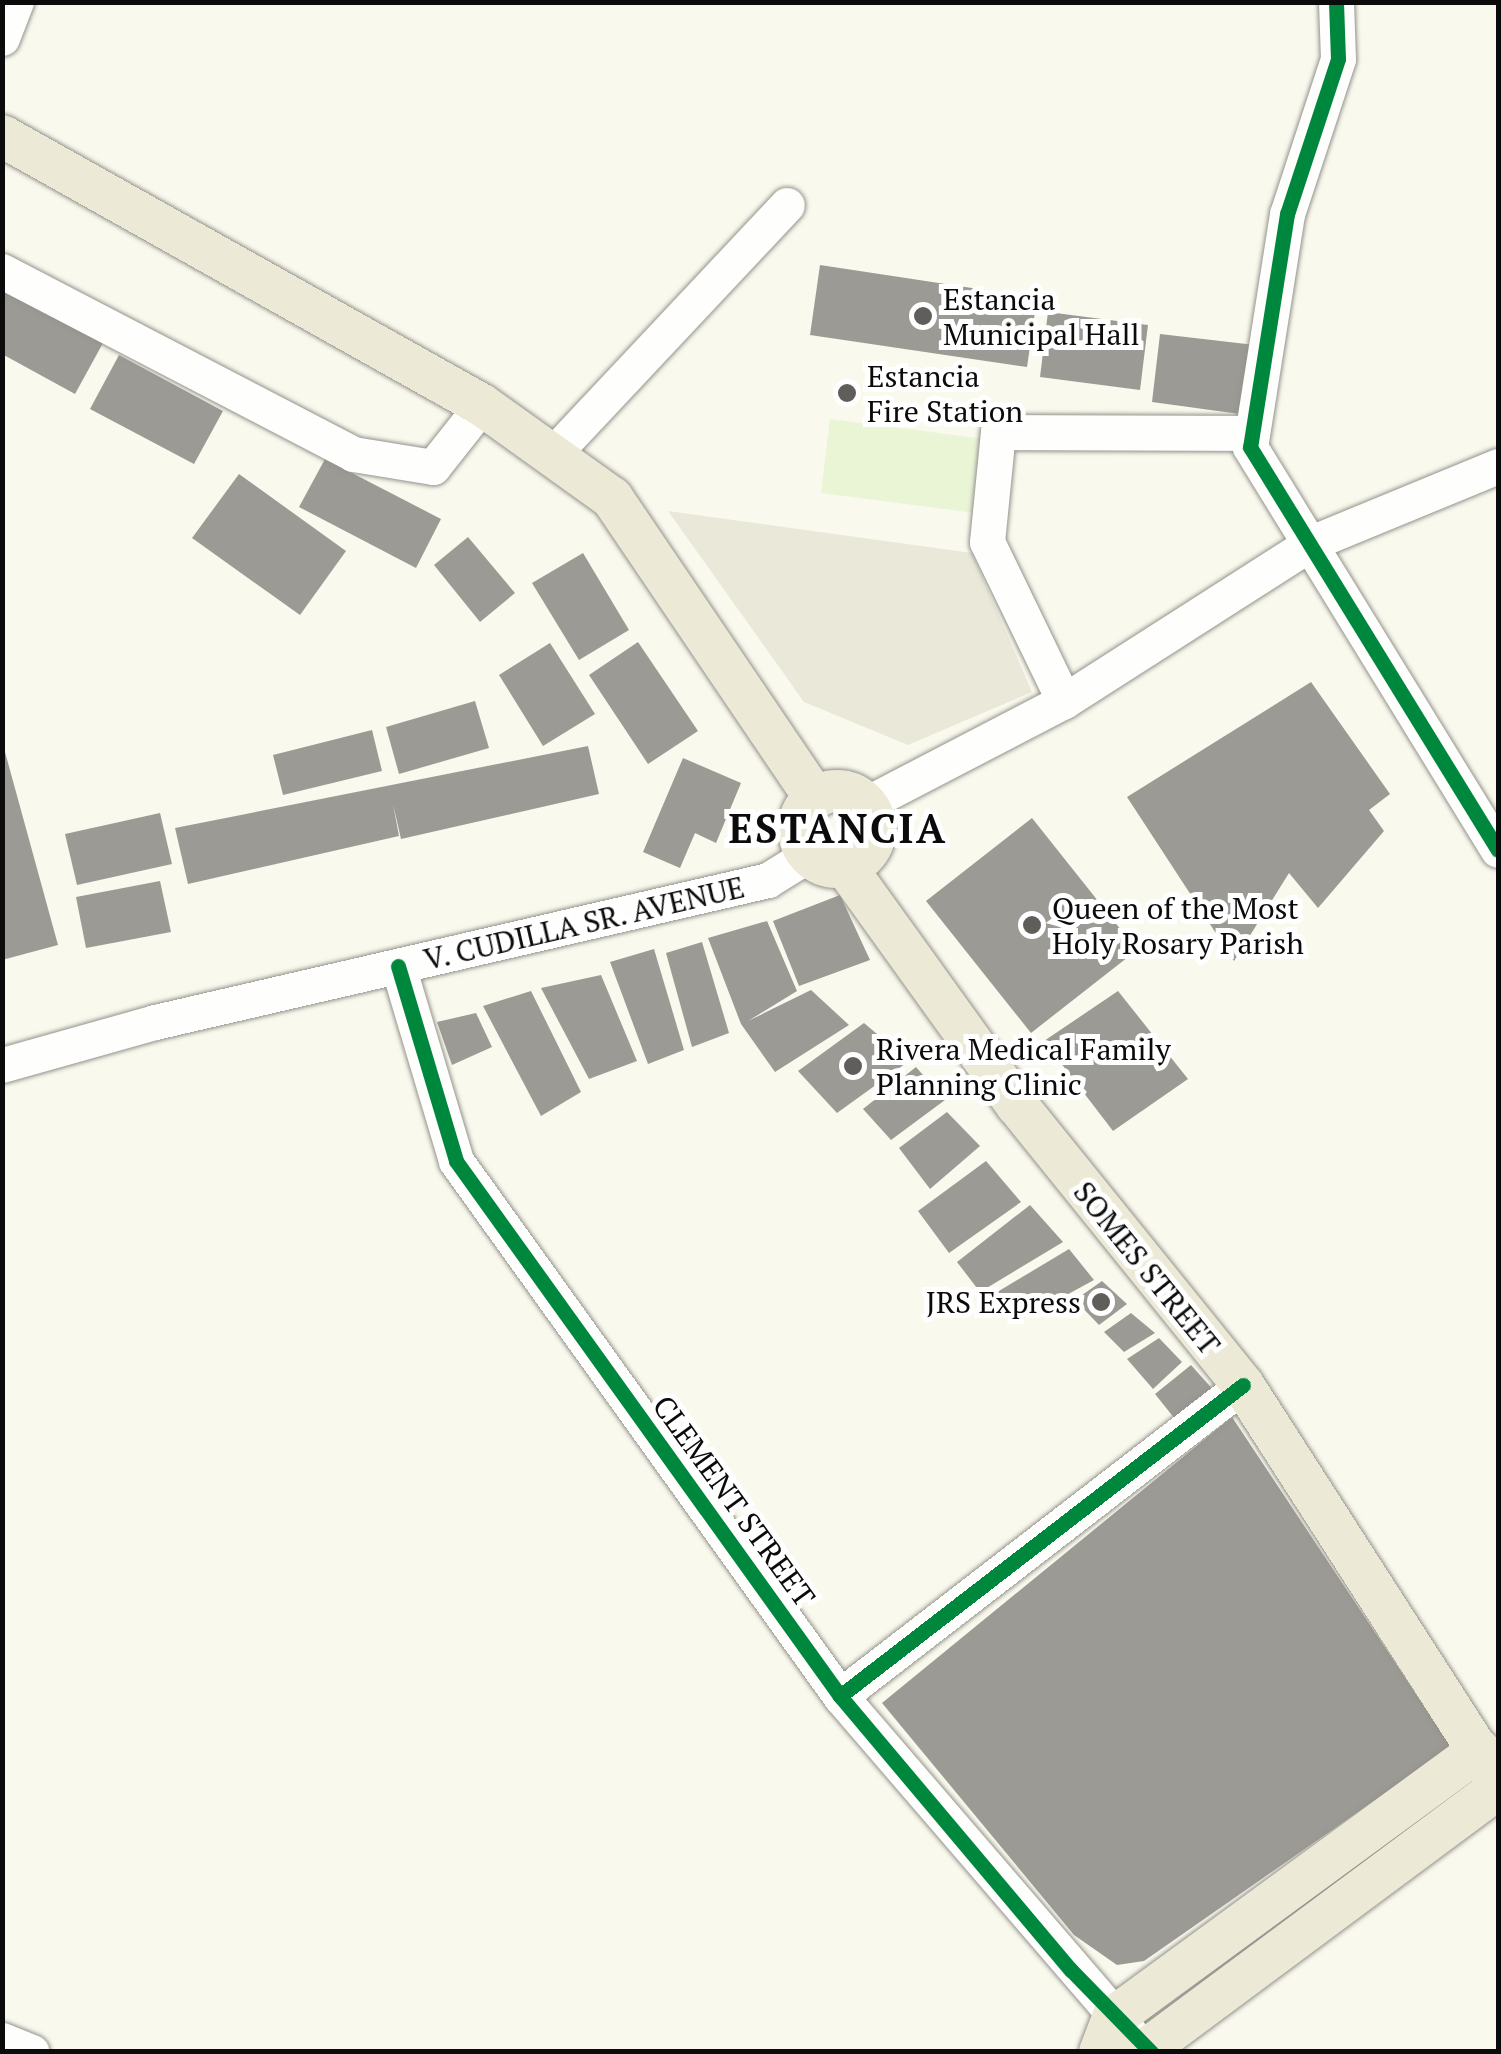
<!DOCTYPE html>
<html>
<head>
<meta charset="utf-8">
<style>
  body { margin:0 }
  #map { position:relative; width:1501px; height:2054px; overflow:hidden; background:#faf9ed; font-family:"PT Serif",serif }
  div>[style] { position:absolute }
  .pitch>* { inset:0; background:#eaf5d6 }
  .plaza>* { inset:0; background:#eae8d9 }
  .building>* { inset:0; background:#9c9a94 }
  .roads { filter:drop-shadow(0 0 2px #93928d) drop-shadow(0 0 2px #93928d) }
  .minor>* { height:35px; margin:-17.5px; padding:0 17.5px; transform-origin:17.5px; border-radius:17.5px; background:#fefefc }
  .major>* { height:42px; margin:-21px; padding:0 21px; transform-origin:21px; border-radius:21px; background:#ece9d6 }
  .major>.ring { margin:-21px; padding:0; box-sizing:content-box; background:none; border:42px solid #ece9d6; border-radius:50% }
  .cycleway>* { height:15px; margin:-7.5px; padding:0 7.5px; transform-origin:7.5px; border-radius:7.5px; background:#00873e }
  .dots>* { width:28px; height:28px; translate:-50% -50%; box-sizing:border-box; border:5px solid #fff; border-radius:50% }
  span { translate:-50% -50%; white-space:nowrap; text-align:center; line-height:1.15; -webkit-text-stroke:10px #fff; paint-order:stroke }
  .poi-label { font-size:30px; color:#0b0b0b }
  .left { translate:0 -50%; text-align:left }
  .right { translate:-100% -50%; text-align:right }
  .street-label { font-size:30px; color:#0b0b0b }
  .district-label { font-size:40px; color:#0b0b0b; font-weight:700; letter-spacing:2.5px }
  .frame { position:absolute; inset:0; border:5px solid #0b0b0b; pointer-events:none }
</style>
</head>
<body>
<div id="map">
  <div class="pitch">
    <div style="clip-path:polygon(830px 419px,985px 439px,975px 513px,821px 493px)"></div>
  </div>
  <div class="plaza">
    <div style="clip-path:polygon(668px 511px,972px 553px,1032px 692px,908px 745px,804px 702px)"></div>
  </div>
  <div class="building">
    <div style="clip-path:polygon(820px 265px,1037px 298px,1027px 367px,810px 335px)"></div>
    <div style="clip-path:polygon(4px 289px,103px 343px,75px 394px,2px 354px)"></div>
    <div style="clip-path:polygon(1048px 312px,1148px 325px,1140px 390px,1040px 377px)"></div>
    <div style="clip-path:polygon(1160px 334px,1255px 345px,1247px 415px,1152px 402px)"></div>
    <div style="clip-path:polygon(119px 355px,223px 411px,194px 464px,90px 409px)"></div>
    <div style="clip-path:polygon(325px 459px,441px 519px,416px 568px,299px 507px)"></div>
    <div style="clip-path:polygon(239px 474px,346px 551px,300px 615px,192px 538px)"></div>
    <div style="clip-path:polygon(468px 537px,515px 593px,480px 622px,434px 565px)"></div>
    <div style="clip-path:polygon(583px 553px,629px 630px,579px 660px,532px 583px)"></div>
    <div style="clip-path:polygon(638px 642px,698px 731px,648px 764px,589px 675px)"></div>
    <div style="clip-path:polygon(550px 643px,595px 714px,543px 746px,499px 675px)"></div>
    <div style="clip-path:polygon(1311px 682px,1390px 794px,1369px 810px,1384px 831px,1318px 908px,1289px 873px,1234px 961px,1127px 797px)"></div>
    <div style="clip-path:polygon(475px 701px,489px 748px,399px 774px,386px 727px)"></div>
    <div style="clip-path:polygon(372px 730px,382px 771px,283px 795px,273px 755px)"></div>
    <div style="clip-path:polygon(2px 741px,58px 945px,2px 960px)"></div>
    <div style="clip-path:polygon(588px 746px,599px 794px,401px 839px,393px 804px,399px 836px,188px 884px,175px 828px)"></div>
    <div style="clip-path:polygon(683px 758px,741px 783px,716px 843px,695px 833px,680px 868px,643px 852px)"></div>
    <div style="clip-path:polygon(160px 813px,172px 864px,77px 885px,65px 834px)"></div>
    <div style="clip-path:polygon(1032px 818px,1137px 950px,1031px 1033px,926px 901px)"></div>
    <div style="clip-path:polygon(160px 881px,171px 932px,86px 948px,76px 897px)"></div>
    <div style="clip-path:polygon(840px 895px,870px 960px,799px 986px,773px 921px)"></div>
    <div style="clip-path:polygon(767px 921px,797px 991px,748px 1021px,811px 990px,849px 1025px,775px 1072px,741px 1024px,708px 938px)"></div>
    <div style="clip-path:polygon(702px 942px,729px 1033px,692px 1047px,666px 953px)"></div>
    <div style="clip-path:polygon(654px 949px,684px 1050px,648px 1064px,610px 962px)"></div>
    <div style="clip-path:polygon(601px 975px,637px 1061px,589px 1079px,541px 988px)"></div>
    <div style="clip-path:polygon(531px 991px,581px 1092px,541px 1116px,483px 1006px)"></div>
    <div style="clip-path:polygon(1118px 991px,1188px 1079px,1113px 1131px,1044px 1041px)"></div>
    <div style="clip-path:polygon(476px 1013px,492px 1047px,452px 1065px,437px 1022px)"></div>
    <div style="clip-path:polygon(864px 1023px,909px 1061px,837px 1113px,798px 1071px)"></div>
    <div style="clip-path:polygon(916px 1067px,945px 1100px,891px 1140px,863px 1109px)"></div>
    <div style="clip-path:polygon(947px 1112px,980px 1146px,930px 1189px,899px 1148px)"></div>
    <div style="clip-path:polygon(986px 1161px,1021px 1202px,949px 1253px,918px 1211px)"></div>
    <div style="clip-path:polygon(1030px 1205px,1063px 1242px,980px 1292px,957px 1262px)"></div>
    <div style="clip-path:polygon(1069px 1249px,1094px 1280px,1015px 1323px,994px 1294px)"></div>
    <div style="clip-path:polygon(1102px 1281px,1127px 1304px,1099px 1325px,1075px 1300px)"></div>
    <div style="clip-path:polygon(1131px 1313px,1155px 1333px,1124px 1352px,1104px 1332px)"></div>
    <div style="clip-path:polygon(1159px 1338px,1182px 1362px,1153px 1389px,1127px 1359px)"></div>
    <div style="clip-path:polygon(1191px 1365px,1217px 1394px,1175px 1419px,1155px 1394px)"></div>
    <div style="clip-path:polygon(1232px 1417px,1451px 1747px,1144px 1961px,1117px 1965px,1074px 1935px,882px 1703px)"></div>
  </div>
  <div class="roads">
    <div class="minor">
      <div style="left:1336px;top:2px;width:57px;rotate:88deg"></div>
      <div style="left:1338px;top:59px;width:163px;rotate:108.2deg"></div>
      <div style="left:1287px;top:214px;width:236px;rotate:99deg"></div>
      <div style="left:1250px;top:447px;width:473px;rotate:58.4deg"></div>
      <div style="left:2px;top:38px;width:39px;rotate:-69deg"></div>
      <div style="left:2px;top:271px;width:396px;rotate:27.5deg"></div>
      <div style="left:353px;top:454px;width:81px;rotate:9.2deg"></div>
      <div style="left:433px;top:467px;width:79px;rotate:-51.7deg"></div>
      <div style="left:552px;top:455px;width:343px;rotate:-46.8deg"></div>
      <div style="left:1064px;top:701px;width:177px;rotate:-115.8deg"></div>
      <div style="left:987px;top:542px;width:111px;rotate:-84.3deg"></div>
      <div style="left:998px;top:432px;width:254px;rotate:0.2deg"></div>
      <div style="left:866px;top:804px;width:223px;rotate:-27.5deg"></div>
      <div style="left:1064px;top:701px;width:293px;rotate:-32.6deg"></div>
      <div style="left:1311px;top:543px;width:202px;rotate:-22.4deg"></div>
      <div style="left:398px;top:966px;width:203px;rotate:73.4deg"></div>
      <div style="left:456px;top:1161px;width:659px;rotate:54.33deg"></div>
      <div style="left:840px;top:1696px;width:446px;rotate:49.3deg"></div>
      <div style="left:2px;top:1065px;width:159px;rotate:-15.7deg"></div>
      <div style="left:155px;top:1022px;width:629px;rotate:-13.04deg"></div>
      <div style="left:768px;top:880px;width:49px;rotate:-31.8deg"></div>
      <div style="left:840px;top:1696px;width:509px;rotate:-37.66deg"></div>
      <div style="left:2px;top:2040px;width:32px;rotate:22deg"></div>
    </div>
    <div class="major">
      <div style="left:2px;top:136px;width:550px;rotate:29.27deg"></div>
      <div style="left:482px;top:405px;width:160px;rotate:35.6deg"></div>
      <div style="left:612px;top:498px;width:362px;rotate:55.9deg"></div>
      <div class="ring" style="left:799px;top:791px;width:34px;height:34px"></div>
      <div style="left:845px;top:866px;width:294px;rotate:54.3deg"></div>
      <div style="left:1017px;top:1105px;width:360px;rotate:51.1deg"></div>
      <div style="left:1243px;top:1385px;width:472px;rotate:57.3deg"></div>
      <div style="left:1100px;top:2052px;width:36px;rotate:-69deg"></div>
      <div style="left:1113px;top:2018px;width:454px;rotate:-36.2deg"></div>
      <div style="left:1143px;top:2052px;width:442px;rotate:-36.6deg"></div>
    </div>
  </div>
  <div class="cycleway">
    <div style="left:1336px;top:2px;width:57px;rotate:88deg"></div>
    <div style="left:1338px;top:59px;width:163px;rotate:108.2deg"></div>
    <div style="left:1287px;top:214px;width:236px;rotate:99deg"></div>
    <div style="left:1250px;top:447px;width:473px;rotate:58.4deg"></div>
    <div style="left:398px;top:966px;width:203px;rotate:73.4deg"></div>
    <div style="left:456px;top:1161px;width:659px;rotate:54.33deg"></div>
    <div style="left:840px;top:1696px;width:358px;rotate:49.9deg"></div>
    <div style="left:1071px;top:1970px;width:115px;rotate:45.7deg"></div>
    <div style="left:840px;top:1696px;width:509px;rotate:-37.66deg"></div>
  </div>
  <div class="dots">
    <div style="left:923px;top:316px;background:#5f5e5a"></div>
    <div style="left:847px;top:393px;background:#5f5e5a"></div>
    <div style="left:1032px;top:925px;background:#5f5e5a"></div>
    <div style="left:853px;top:1066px;background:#5f5e5a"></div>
    <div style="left:1101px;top:1302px;background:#5f5e5a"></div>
  </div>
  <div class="poi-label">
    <span class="left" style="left:943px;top:316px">Estancia<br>Municipal Hall</span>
    <span class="left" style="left:867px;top:393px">Estancia<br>Fire Station</span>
    <span class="left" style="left:1052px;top:925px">Queen of the Most<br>Holy Rosary Parish</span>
    <span class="left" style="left:876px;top:1066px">Rivera Medical Family<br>Planning Clinic</span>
    <span class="right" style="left:1081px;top:1302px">JRS Express</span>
  </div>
  <div class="street-label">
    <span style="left:584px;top:923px;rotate:-13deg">V. CUDILLA SR. AVENUE</span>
    <span style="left:1147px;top:1268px;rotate:51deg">SOMES STREET</span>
    <span style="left:734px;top:1501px;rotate:54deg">CLEMENT STREET</span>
  </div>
  <div class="district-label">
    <span style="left:838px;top:828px">ESTANCIA</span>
  </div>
  <div class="frame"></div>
</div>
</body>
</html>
